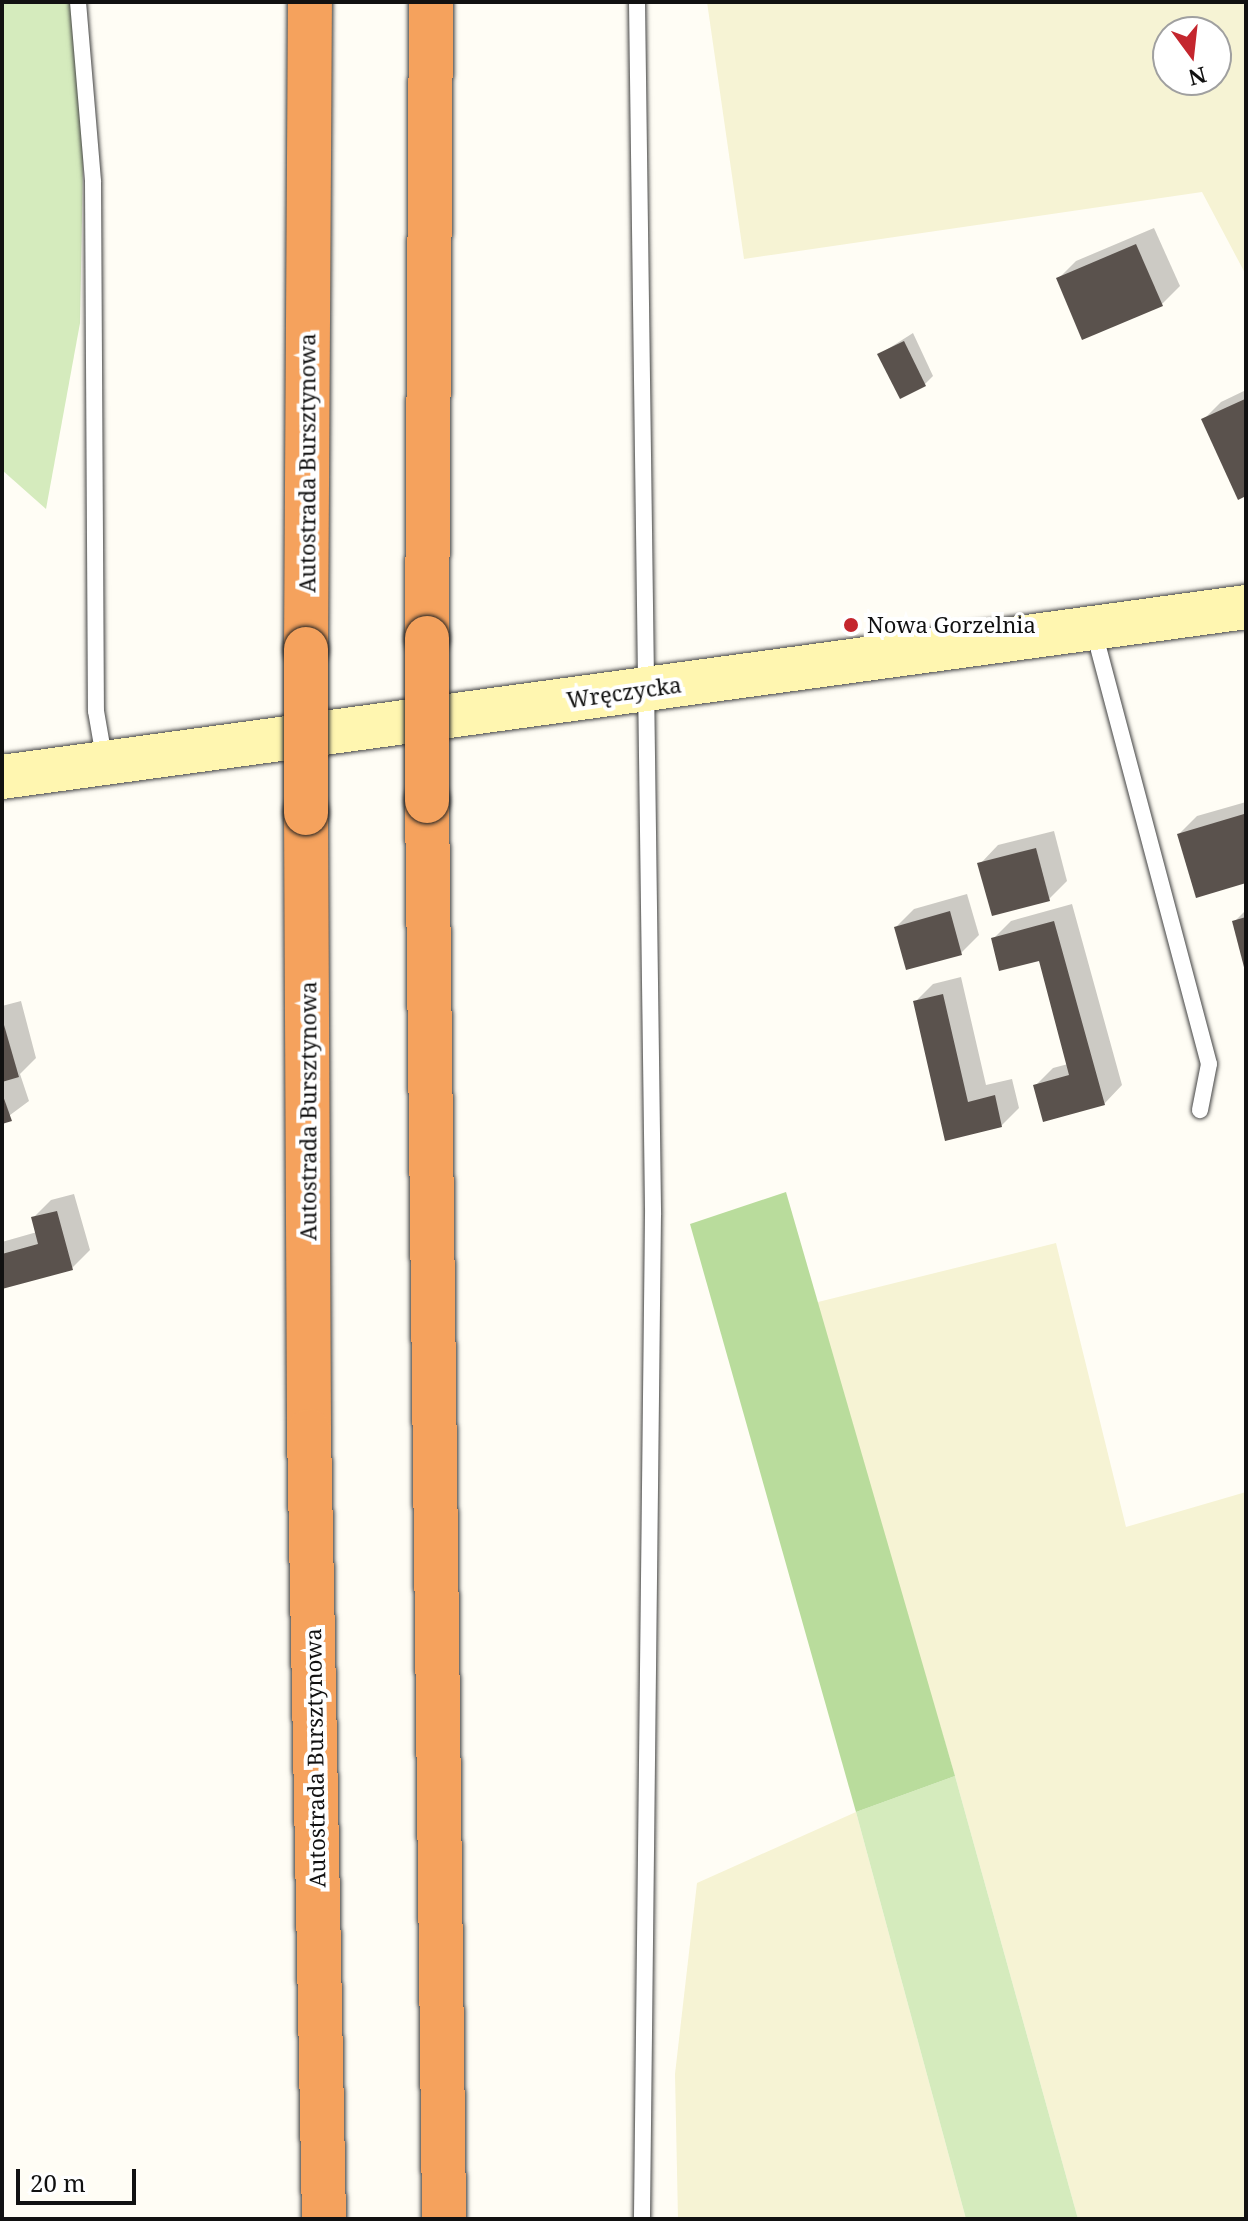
<!DOCTYPE html>
<html>
<head>
<meta charset="utf-8">
<style>
  body { margin:0 }
  #map { position:relative; width:1248px; height:2221px; overflow:hidden; background:#fffdf5; font-family:"Noto Serif",serif }
  div>[style] { position:absolute }
  .farmland>* { inset:0; background:#f6f3d4 }
  .green>* { inset:0; background:#d5ebbd }
  .forest>* { inset:0; background:#b9dc9c }
  .shadow>* { inset:0; background:#0003 }
  .building>* { inset:0; background:#5a524d }
  .roads { filter:drop-shadow(0 0 2px #444) drop-shadow(0 0 2px #444) }
  .service>* { height:16px; margin:-8px; padding:0 8px; transform-origin:8px; border-radius:8px; background:#fff }
  .secondary>* { height:44px; margin:-22px; padding:0 22px; transform-origin:22px; border-radius:22px; background:#fff6b0 }
  .motorway>* { height:44px; margin:-22px; padding:0 22px; transform-origin:22px; border-radius:22px; background:#f5a25d }
  .bridges { filter:drop-shadow(0 0 2px #222) drop-shadow(0 0 2px #222) }
  .motorway-bridge>* { height:44px; margin:-22px; padding:0 22px; transform-origin:22px; border-radius:22px; background:#f5a25d }
  .dots>* { width:22px; height:22px; translate:-50% -50%; box-sizing:border-box; border:4px solid #fff; border-radius:50% }
  span { translate:-50% -50%; white-space:nowrap; text-align:center; line-height:1.15; -webkit-text-stroke:8px #fff; paint-order:stroke }
  .street-label { font-size:22px; color:#111 }
  .poi-label { font-size:22px; color:#111 }
  .left { translate:0 -50%; text-align:left }
  .frame { position:absolute; inset:0; border:4px solid #111; pointer-events:none }
  .north { position:absolute; left:1152px; top:16px; width:80px; height:80px; box-sizing:border-box; background:#fff; border:2px solid #a0a0a0; border-radius:50%; rotate:165deg; font-size:22px; font-weight:700; line-height:32px; text-align:center; color:#111 }
  .north::after { content:''; display:block; margin:auto; width:28px; height:36px; background:#c4262e; clip-path:polygon(50% 0,100% 100%,50% 72%,0 100%) }
  .scale { position:absolute; left:16px; top:2169px; width:120px; height:36px; box-sizing:border-box; border:4px solid #111; border-top:0; padding-left:10px; font-size:24px; line-height:28px; white-space:nowrap; color:#111; -webkit-text-stroke:6px #fff; paint-order:stroke }
</style>
</head>
<body>
<div id="map">
  <div class="farmland">
    <div style="clip-path:polygon(evenodd,707px 2px,1246px 2px,1246px 275px,1202px 192px,744px 259px,707px 2px,1216px 32px,1216px 80px,1168px 80px,1168px 32px,1216px 32px)"></div>
    <div style="clip-path:polygon(1056px 1243px,1126px 1527px,1246px 1492px,1246px 2219px,1078px 2219px,955px 1776px,814px 1303px)"></div>
    <div style="clip-path:polygon(856px 1812px,966px 2219px,678px 2219px,675px 2074px,697px 1883px)"></div>
  </div>
  <div class="green">
    <div style="clip-path:polygon(2px 2px,86px 2px,80px 323px,46px 509px,2px 470px)"></div>
    <div style="clip-path:polygon(955px 1776px,1078px 2219px,966px 2219px,856px 1812px)"></div>
  </div>
  <div class="forest">
    <div style="clip-path:polygon(786px 1192px,955px 1776px,856px 1812px,690px 1224px)"></div>
  </div>
  <div class="shadow">
    <div style="clip-path:polygon(1154px 228px,1180px 286px,1162px 304px,1058px 279px,1076px 261px)"></div>
    <div style="clip-path:polygon(913px 333px,933px 376px,925px 384px,880px 354px)"></div>
    <div style="clip-path:polygon(1246px 390px,1246px 494px,1239px 497px,1203px 420px,1221px 402px)"></div>
    <div style="clip-path:polygon(1246px 802px,1246px 881px,1197px 895px,1179px 834px,1197px 816px)"></div>
    <div style="clip-path:polygon(1054px 831px,1067px 881px,1049px 899px,980px 864px,998px 845px)"></div>
    <div style="clip-path:polygon(967px 894px,979px 935px,961px 953px,896px 927px,914px 909px)"></div>
    <div style="clip-path:polygon(1072px 904px,1122px 1085px,1104px 1104px,1035px 1086px,1053px 1068px,1068px 1064px,1040px 958px,993px 939px,1011px 921px)"></div>
    <div style="clip-path:polygon(1246px 910px,1246px 967px,1234px 922px)"></div>
    <div style="clip-path:polygon(961px 977px,986px 1085px,1012px 1079px,1019px 1108px,1001px 1126px,946px 1138px,915px 1002px,933px 984px)"></div>
    <div style="clip-path:polygon(21px 1001px,36px 1058px,20px 1074px,29px 1101px,2px 1121px,2px 1006px)"></div>
    <div style="clip-path:polygon(74px 1194px,90px 1250px,72px 1268px,2px 1287px,2px 1242px,37px 1232px,33px 1218px,51px 1200px)"></div>
  </div>
  <div class="building">
    <div style="clip-path:polygon(1136px 244px,1163px 306px,1082px 340px,1056px 278px)"></div>
    <div style="clip-path:polygon(904px 341px,926px 386px,900px 399px,877px 354px)"></div>
    <div style="clip-path:polygon(1245px 399px,1246px 496px,1238px 500px,1201px 419px)"></div>
    <div style="clip-path:polygon(1244px 814px,1246px 883px,1196px 898px,1177px 834px)"></div>
    <div style="clip-path:polygon(1036px 848px,1050px 901px,992px 916px,977px 863px)"></div>
    <div style="clip-path:polygon(950px 911px,962px 955px,906px 970px,894px 927px)"></div>
    <div style="clip-path:polygon(1246px 917px,1246px 971px,1245px 971px,1232px 921px)"></div>
    <div style="clip-path:polygon(1054px 921px,1105px 1105px,1043px 1122px,1033px 1085px,1069px 1075px,1039px 961px,999px 971px,991px 938px)"></div>
    <div style="clip-path:polygon(943px 994px,968px 1102px,995px 1095px,1002px 1127px,945px 1141px,913px 1001px)"></div>
    <div style="clip-path:polygon(2px 1018px,19px 1077px,2px 1082px)"></div>
    <div style="clip-path:polygon(2px 1093px,12px 1121px,2px 1124px)"></div>
    <div style="clip-path:polygon(57px 1211px,73px 1270px,2px 1289px,2px 1254px,38px 1244px,31px 1217px)"></div>
  </div>
  <div class="roads">
    <div class="service">
      <div style="left:78px;top:2px;width:181px;rotate:85.2deg"></div>
      <div style="left:93px;top:182px;width:529px;rotate:89.68deg"></div>
      <div style="left:96px;top:711px;width:53px;rotate:80.2deg"></div>
      <div style="left:637px;top:2px;width:1213px;rotate:89.24deg"></div>
      <div style="left:653px;top:1215px;width:1004px;rotate:90.63deg"></div>
      <div style="left:1093px;top:628px;width:451px;rotate:75.1deg"></div>
      <div style="left:1209px;top:1064px;width:47px;rotate:101.1deg"></div>
    </div>
    <div class="secondary">
      <div style="left:2px;top:777px;width:1256px;rotate:-7.78deg"></div>
    </div>
    <div class="motorway">
      <div style="left:427px;top:638px;width:636px;rotate:-89.64deg"></div>
      <div style="left:306px;top:649px;width:647px;rotate:-89.65deg"></div>
      <div style="left:427px;top:801px;width:1418px;rotate:89.31deg"></div>
      <div style="left:306px;top:813px;width:618px;rotate:89.72deg"></div>
      <div style="left:309px;top:1431px;width:788px;rotate:88.91deg"></div>
    </div>
  </div>
  <div class="bridges">
    <div class="motorway-bridge">
      <div style="left:427px;top:638px;width:163px;rotate:90deg"></div>
      <div style="left:306px;top:813px;width:164px;rotate:-90deg"></div>
    </div>
  </div>
  <div class="dots">
    <div style="left:851px;top:625px;background:#c4262e"></div>
  </div>
  <div class="street-label">
    <span style="left:307px;top:463px;rotate:-90deg">Autostrada Bursztynowa</span>
    <span style="left:624px;top:692px;rotate:-8deg">Wręczycka</span>
    <span style="left:308px;top:1111px;rotate:-90deg">Autostrada Bursztynowa</span>
    <span style="left:315px;top:1758px;rotate:-91deg">Autostrada Bursztynowa</span>
  </div>
  <div class="poi-label">
    <span class="left" style="left:867px;top:625px">Nowa Gorzelnia</span>
  </div>
  <div class="frame"></div>
  <div class="north">N</div>
  <div class="scale">20 m</div>
</div>
</body>
</html>
